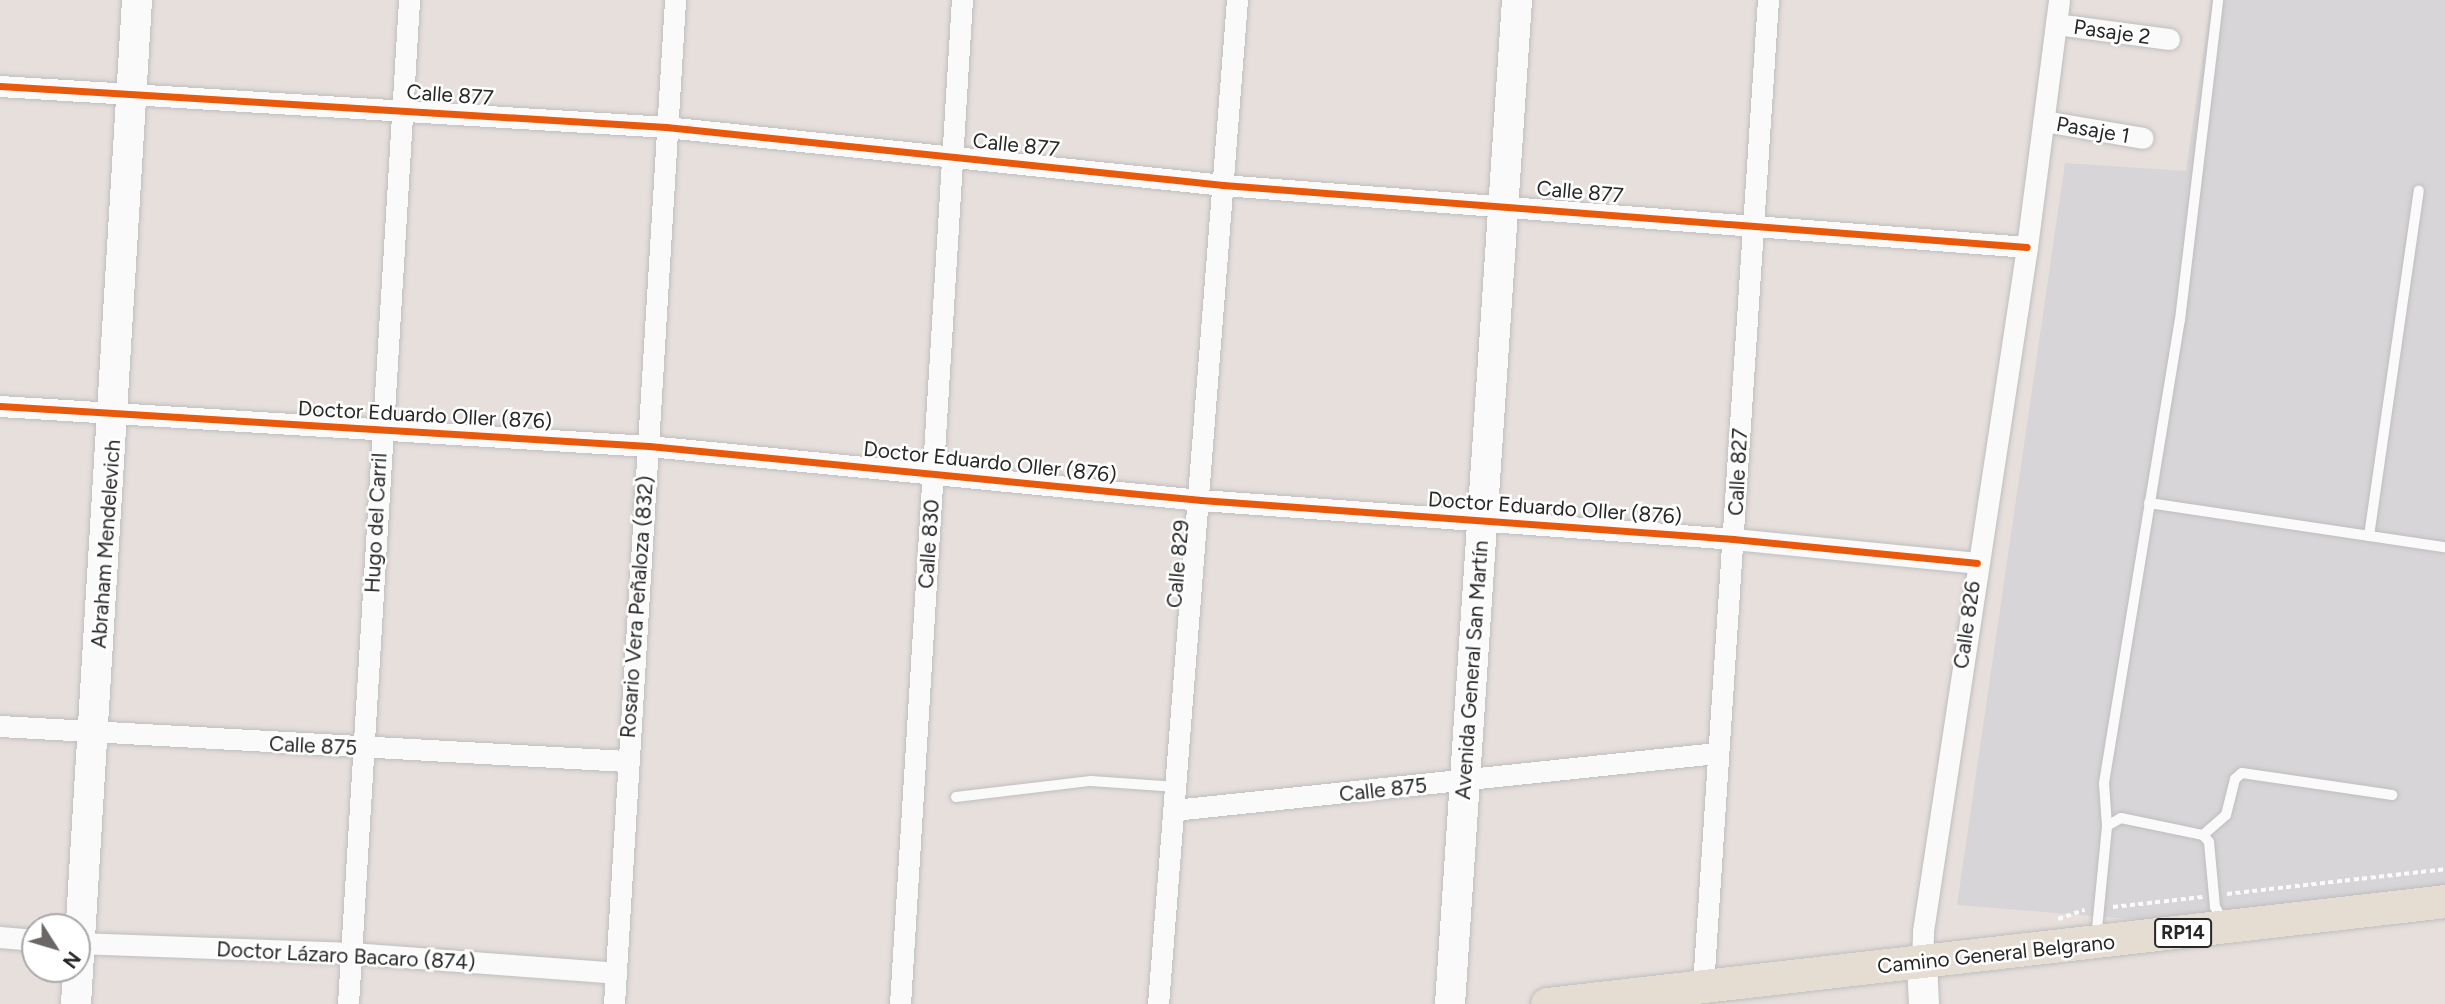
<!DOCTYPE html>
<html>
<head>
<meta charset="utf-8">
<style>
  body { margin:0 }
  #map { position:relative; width:2445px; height:1004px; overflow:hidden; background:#e6dfdc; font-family:Figtree,sans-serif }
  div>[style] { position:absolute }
  .industrial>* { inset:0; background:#d8d5d8 }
  .path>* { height:3.5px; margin-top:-1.75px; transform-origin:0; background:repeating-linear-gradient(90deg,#fbfafa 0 5px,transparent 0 8.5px) }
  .roads { filter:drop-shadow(0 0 2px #bfbebe) drop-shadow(0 0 2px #bfbebe) }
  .lane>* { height:10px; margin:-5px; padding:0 5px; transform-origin:5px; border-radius:5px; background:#fbfafa }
  .street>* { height:21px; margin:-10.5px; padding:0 10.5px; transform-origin:10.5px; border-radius:10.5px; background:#fbfafa }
  .secondary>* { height:30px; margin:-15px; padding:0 15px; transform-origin:15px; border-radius:15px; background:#fbfafa }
  .primary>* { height:33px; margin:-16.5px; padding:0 16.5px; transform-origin:16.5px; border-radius:16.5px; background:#e5dcd2 }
  .cycleway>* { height:7px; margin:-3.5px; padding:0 3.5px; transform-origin:3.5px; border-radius:3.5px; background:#e8590c }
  span { translate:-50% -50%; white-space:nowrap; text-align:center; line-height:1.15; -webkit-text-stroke:5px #fff; paint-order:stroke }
  .shield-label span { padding:2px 5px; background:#fff; border:2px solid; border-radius:5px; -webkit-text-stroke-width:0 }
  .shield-label { font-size:19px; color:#272727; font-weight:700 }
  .street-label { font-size:21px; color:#272727 }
  .north { position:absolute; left:21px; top:913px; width:70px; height:70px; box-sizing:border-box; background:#fff; border:2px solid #a9a9a9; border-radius:50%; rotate:127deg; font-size:19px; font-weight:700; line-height:28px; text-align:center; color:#272727 }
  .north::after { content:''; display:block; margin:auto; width:24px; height:32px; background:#6a6766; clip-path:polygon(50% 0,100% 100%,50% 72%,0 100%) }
</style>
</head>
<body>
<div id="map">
  <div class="industrial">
    <div style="clip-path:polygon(2211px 0,2445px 0,2445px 901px,2227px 927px,1957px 905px,2065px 163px,2186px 171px)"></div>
  </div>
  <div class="path">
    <div style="left:2227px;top:894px;width:219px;rotate:-6.5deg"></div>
    <div style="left:2113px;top:907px;width:90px;rotate:-6.4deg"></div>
    <div style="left:2058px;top:919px;width:28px;rotate:-19deg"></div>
  </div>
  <div class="roads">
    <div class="lane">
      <div style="left:2149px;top:503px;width:299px;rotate:8.5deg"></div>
      <div style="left:2369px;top:536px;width:349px;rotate:-81.8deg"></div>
      <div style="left:956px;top:797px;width:136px;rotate:-6.8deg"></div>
      <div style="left:1091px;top:781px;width:86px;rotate:4deg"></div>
      <div style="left:2107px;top:826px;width:43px;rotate:-94deg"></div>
      <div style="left:2104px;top:783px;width:469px;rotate:-80.7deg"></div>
      <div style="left:2180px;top:320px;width:322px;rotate:-83.2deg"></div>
      <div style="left:2203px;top:835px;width:30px;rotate:-41deg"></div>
      <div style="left:2226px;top:815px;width:37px;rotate:-76deg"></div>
      <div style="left:2235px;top:779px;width:9px;rotate:-41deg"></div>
      <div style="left:2242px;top:773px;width:152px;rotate:8.3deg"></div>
      <div style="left:2096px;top:939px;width:114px;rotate:-84.4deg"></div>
      <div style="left:2107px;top:826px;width:16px;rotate:-30deg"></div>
      <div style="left:2121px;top:818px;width:84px;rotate:11.7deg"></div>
      <div style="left:2203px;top:835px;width:9px;rotate:49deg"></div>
      <div style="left:2209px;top:842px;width:65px;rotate:84.7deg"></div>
      <div style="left:2215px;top:907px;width:17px;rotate:59deg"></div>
    </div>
    <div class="street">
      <div style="left:2056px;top:24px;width:114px;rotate:7.6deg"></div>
      <div style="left:0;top:86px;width:667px;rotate:3.52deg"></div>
      <div style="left:666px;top:127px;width:560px;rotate:5.94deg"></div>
      <div style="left:1223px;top:185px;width:806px;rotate:4.41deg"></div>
      <div style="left:2044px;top:121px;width:100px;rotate:9.7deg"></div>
      <div style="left:0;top:406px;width:650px;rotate:3.53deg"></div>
      <div style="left:649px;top:446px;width:555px;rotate:5.59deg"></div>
      <div style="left:1201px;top:500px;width:534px;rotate:4.18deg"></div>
      <div style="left:1734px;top:539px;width:244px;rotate:5.6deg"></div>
      <div style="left:0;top:726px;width:627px;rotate:3.2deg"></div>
      <div style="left:1174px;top:810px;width:545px;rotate:-6deg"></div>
      <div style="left:0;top:937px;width:35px;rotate:5deg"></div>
      <div style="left:77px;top:943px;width:275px;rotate:2.1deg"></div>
      <div style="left:352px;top:953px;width:264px;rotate:4.3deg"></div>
      <div style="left:1922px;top:963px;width:32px;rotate:-88deg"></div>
      <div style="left:1923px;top:931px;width:692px;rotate:-81.35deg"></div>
      <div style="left:2027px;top:247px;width:249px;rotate:-82.6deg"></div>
      <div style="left:1703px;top:986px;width:988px;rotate:-86.23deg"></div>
      <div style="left:348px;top:1004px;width:1006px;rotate:-86.52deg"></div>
      <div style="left:614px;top:1004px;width:1006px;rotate:-86.52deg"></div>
      <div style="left:900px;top:1004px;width:1006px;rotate:-86.47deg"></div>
      <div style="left:1158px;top:1004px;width:1007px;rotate:-85.5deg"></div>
    </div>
    <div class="secondary">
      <div style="left:1922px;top:963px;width:41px;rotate:87.2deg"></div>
      <div style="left:76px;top:1004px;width:1006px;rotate:-86.52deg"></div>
      <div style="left:1450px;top:1004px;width:1006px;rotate:-86.18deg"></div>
    </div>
    <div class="primary">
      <div style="left:1547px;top:1004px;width:904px;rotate:-6.54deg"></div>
    </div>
  </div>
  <div class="cycleway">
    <div style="left:0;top:86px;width:667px;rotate:3.52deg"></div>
    <div style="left:666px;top:127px;width:560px;rotate:5.94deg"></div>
    <div style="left:1223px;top:185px;width:806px;rotate:4.41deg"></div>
    <div style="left:0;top:406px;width:650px;rotate:3.53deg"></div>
    <div style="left:649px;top:446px;width:555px;rotate:5.59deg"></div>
    <div style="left:1201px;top:500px;width:534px;rotate:4.18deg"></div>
    <div style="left:1734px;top:539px;width:244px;rotate:5.6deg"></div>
  </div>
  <div class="shield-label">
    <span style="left:2183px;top:933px">RP14</span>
  </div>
  <div class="street-label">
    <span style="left:2112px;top:32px;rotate:8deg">Pasaje 2</span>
    <span style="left:450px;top:95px;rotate:4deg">Calle 877</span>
    <span style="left:2093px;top:130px;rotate:10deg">Pasaje 1</span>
    <span style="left:1016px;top:145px;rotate:6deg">Calle 877</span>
    <span style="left:1580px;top:192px;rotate:5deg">Calle 877</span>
    <span style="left:425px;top:415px;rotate:3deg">Doctor Eduardo Oller (876)</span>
    <span style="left:990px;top:462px;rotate:6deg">Doctor Eduardo Oller (876)</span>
    <span style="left:1738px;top:472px;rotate:-87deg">Calle 827</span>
    <span style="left:1555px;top:508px;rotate:4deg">Doctor Eduardo Oller (876)</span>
    <span style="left:376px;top:523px;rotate:-87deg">Hugo del Carril</span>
    <span style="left:106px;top:544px;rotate:-86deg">Abraham Mendelevich</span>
    <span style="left:929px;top:544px;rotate:-86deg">Calle 830</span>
    <span style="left:1178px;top:564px;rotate:-85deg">Calle 829</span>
    <span style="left:637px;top:607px;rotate:-86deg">Rosario Vera Peñaloza (832)</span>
    <span style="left:1967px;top:625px;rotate:-82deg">Calle 826</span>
    <span style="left:1472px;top:670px;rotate:-86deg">Avenida General San Martín</span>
    <span style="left:313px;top:746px;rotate:3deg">Calle 875</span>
    <span style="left:1383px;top:790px;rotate:-6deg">Calle 875</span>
    <span style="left:1996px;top:954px;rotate:-6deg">Camino General Belgrano</span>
    <span style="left:346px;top:956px;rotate:3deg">Doctor Lázaro Bacaro (874)</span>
  </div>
  <div class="north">N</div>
</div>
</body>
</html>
